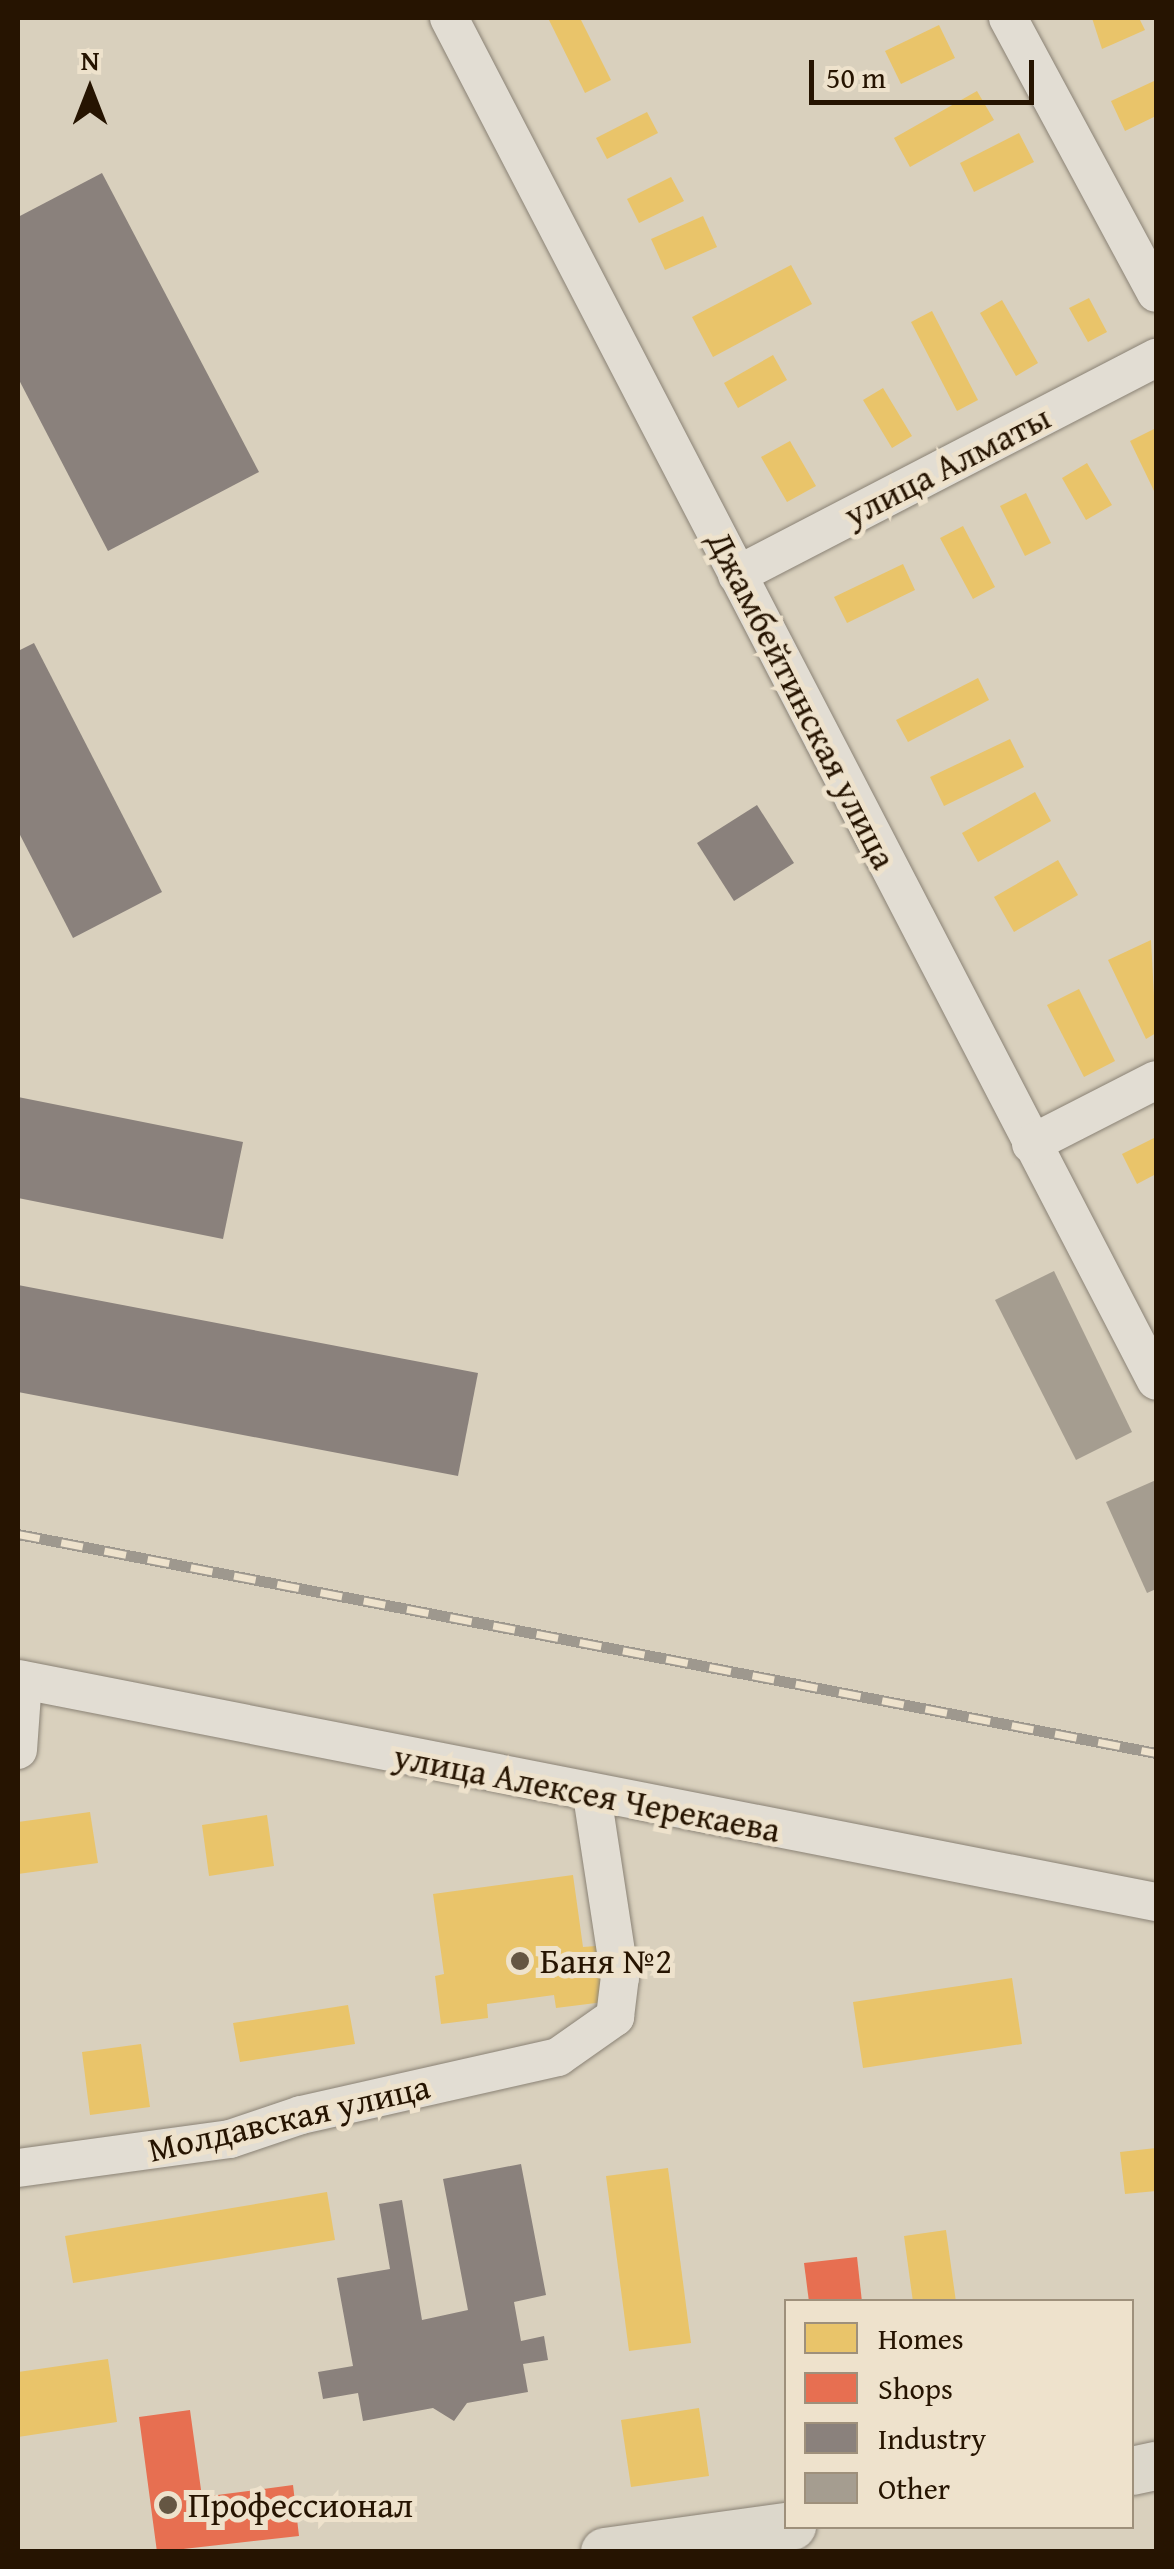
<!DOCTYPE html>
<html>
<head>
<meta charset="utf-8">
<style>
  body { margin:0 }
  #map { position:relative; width:1174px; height:2569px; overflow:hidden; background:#d9d0bd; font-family:"Gentium Book Plus",serif }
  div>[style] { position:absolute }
  .homes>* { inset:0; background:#e9c46a }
  .shops>* { inset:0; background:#e76f51 }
  .industry>* { inset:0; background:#8a817c }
  .building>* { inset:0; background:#a59d90 }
  .roads { filter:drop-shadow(0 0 2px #8a8275) drop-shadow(0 0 2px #8a8275) }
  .minor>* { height:38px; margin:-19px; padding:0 19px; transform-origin:19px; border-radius:19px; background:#e2ddd3 }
  .major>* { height:48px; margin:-24px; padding:0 24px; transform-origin:24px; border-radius:24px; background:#dcd7cb }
  .rail>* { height:11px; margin-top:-5.5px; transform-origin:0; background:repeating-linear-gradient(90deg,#eee2cc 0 22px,#9e988e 0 44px); box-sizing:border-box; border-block:2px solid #9e988e }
  .dots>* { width:28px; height:28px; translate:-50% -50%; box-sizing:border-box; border:5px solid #eee2cc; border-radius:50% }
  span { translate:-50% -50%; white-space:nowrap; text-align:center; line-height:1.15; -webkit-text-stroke:10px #eee2cc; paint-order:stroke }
  .street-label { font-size:35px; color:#261401 }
  .poi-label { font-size:35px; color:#261401 }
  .left { translate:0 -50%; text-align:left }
  .frame { position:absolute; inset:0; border:20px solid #261401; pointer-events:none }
  .legend { position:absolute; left:784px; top:2299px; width:350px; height:230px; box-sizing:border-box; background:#eee2cc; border:2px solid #9e907b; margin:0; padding:12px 18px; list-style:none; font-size:30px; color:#261401 }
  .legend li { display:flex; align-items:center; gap:20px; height:50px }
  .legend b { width:50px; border:2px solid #9e907b }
  .north { position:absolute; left:40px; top:40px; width:100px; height:100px; -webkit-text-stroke:8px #eee2cc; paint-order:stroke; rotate:0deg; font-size:28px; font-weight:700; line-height:40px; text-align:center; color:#261401 }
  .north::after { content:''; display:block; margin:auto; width:35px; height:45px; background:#261401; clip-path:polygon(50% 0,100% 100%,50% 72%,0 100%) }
  .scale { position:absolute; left:809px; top:60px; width:225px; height:45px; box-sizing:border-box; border:5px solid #261401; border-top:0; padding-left:12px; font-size:30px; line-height:35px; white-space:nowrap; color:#261401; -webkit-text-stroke:8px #eee2cc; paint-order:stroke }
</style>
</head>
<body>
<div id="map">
  <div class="homes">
    <div style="clip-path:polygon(548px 18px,580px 18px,611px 80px,585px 93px)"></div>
    <div style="clip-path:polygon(1092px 18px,1139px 18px,1145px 30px,1102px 49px)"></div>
    <div style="clip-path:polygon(939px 25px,955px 58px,901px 84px,885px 51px)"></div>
    <div style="clip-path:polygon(1154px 81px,1156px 116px,1125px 131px,1111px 101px)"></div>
    <div style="clip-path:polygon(977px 91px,994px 120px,910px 167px,894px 138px)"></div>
    <div style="clip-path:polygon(647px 112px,658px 133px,607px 159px,596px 138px)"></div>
    <div style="clip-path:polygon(1019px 133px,1034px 162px,974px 192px,960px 163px)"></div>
    <div style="clip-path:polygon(671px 177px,684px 201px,639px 223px,627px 199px)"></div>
    <div style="clip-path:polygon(703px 216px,717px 247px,665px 270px,651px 239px)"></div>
    <div style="clip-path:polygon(791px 265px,812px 304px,713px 357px,692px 317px)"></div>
    <div style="clip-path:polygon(1089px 298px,1107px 332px,1088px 342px,1069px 308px)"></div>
    <div style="clip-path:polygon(1002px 300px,1038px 363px,1016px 376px,980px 313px)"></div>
    <div style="clip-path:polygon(932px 311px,978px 400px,957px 411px,911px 322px)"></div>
    <div style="clip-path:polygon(773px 355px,787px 380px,738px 408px,724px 383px)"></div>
    <div style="clip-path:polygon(883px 388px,912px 436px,892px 448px,863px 400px)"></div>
    <div style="clip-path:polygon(1156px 428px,1156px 495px,1130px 441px)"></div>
    <div style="clip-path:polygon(790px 441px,816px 486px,787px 502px,761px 457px)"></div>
    <div style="clip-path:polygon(1087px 463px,1112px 505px,1086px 520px,1062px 478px)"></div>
    <div style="clip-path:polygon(1026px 493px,1051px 543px,1025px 556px,1000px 506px)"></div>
    <div style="clip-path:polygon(963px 526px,995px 587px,973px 599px,940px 538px)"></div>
    <div style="clip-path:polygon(903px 564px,915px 590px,847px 623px,834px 597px)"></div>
    <div style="clip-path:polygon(978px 678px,989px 700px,908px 742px,896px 720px)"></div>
    <div style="clip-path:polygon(1010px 739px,1024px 767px,944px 806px,930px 777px)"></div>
    <div style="clip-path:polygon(1035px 792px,1051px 821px,978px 862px,962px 833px)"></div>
    <div style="clip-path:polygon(1058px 860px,1078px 895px,1014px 932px,994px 897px)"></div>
    <div style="clip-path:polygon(1151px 940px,1156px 1033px,1146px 1039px,1108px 960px)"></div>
    <div style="clip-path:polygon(1079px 989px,1115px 1061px,1084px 1077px,1047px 1005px)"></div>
    <div style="clip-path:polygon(1156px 1137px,1156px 1174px,1137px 1184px,1122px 1154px)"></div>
    <div style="clip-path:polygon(90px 1812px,98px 1863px,18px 1874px,18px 1822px)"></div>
    <div style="clip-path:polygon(267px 1815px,274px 1866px,209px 1876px,202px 1825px)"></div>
    <div style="clip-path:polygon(573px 1875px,583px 1947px,596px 1946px,604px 2002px,556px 2008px,554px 1995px,487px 2004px,488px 2018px,441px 2024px,435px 1976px,444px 1974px,433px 1894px)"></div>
    <div style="clip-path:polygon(1012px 1978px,1022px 2044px,863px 2068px,853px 2002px)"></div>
    <div style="clip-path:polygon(348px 2005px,355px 2044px,240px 2062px,233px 2023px)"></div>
    <div style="clip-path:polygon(141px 2044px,150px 2107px,90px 2115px,82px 2052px)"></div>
    <div style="clip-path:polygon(1156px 2148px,1156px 2191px,1125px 2194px,1120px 2152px)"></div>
    <div style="clip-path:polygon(668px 2168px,691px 2343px,629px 2351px,606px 2176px)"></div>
    <div style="clip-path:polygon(327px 2192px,335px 2240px,73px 2283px,65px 2236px)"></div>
    <div style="clip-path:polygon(946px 2230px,956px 2302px,913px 2302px,904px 2236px)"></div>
    <div style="clip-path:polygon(108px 2359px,117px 2422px,18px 2437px,18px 2372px)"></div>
    <div style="clip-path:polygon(699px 2408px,709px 2476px,631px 2487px,621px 2420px)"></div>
  </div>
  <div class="shops">
    <div style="clip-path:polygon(857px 2257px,862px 2302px,809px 2302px,804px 2263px)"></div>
    <div style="clip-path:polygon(190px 2410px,202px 2497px,293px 2485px,299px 2536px,157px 2552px,139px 2417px)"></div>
  </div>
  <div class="industry">
    <div style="clip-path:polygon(102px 173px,259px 472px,108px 551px,18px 378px,18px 217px)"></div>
    <div style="clip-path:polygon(34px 643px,162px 892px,73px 938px,18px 831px,18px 651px)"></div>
    <div style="clip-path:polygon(757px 805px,794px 863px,734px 901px,697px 843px)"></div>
    <div style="clip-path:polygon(18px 1097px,243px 1142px,223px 1239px,18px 1198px)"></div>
    <div style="clip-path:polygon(18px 1285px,478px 1373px,458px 1476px,18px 1392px)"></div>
    <div style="clip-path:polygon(521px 2164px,546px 2295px,514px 2302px,521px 2341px,544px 2336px,548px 2360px,523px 2364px,528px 2392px,467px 2403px,454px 2421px,433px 2408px,363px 2421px,358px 2393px,323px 2399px,318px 2372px,353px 2366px,337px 2278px,390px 2269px,379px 2204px,402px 2200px,422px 2320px,468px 2310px,443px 2179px)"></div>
  </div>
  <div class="building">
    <div style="clip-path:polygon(1054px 1271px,1132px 1432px,1076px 1460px,995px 1300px)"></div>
    <div style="clip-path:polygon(1156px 1480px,1156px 1589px,1147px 1593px,1106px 1502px)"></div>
  </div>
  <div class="roads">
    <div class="minor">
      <div style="left:449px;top:18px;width:1535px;rotate:62.58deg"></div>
      <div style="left:1008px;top:18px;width:312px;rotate:61.7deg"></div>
      <div style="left:737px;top:575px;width:472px;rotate:-27.4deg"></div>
      <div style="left:1031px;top:1144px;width:140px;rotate:-27.1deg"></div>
      <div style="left:18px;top:1679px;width:1160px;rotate:11.09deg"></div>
      <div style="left:18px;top:1750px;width:70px;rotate:-85.9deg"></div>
      <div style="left:18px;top:2168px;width:214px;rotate:-7.8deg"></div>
      <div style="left:230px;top:2139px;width:75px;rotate:-18.7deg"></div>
      <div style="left:301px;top:2115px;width:263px;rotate:-12.7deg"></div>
      <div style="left:558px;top:2057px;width:70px;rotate:-35.1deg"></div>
      <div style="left:615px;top:2017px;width:39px;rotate:-83deg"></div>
      <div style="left:620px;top:1978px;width:184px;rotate:-98.7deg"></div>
    </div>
    <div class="major">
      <div style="left:1132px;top:2471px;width:25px;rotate:-12deg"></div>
      <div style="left:605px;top:2552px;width:189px;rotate:-7.9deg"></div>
    </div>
  </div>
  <div class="rail">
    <div style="left:18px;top:1534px;width:1159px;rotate:10.89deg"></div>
  </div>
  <div class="dots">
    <div style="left:520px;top:1961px;background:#655643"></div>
    <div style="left:168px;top:2505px;background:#655643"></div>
  </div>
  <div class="street-label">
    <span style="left:947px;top:466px;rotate:-27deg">улица Алматы</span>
    <span style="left:802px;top:700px;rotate:63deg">Джамбейтинская улица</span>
    <span style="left:587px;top:1793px;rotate:11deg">улица Алексея Черекаева</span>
    <span style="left:289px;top:2118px;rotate:-13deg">Молдавская улица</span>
  </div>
  <div class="poi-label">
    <span class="left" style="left:540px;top:1961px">Баня №2</span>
    <span class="left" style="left:188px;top:2505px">Профессионал</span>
  </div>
  <div class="frame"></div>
  <ul class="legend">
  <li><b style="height:28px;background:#e9c46a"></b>Homes</li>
  <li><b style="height:28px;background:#e76f51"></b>Shops</li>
  <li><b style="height:28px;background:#8a817c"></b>Industry</li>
  <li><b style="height:28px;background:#a59d90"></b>Other</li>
  </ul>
  <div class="north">N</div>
  <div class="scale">50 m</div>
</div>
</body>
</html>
